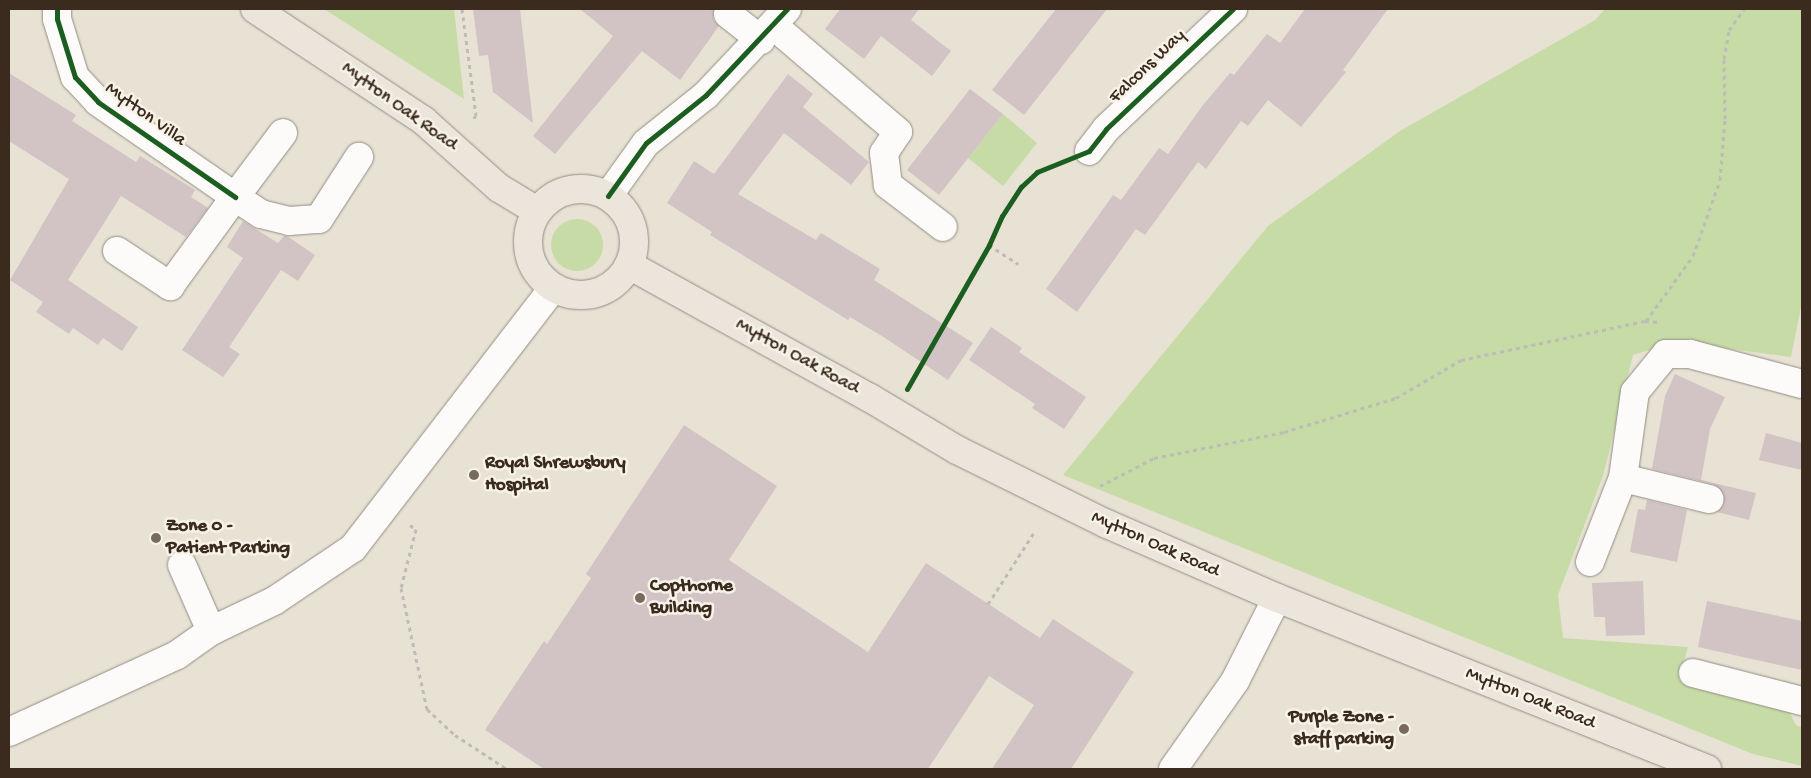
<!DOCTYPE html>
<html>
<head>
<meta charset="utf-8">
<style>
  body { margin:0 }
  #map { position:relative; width:1811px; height:778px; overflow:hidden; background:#e8e2d4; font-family:"Gochi Hand",sans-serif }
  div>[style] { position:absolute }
  .green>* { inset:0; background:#c7dba6 }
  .round { border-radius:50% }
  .building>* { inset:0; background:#d2c3c5 }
  .path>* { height:3px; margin-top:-1.5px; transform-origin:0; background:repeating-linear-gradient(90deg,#bebcb8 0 4px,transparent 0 8px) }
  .roads { filter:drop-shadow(0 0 1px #928d84) drop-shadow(0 0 1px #928d84) }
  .minor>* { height:28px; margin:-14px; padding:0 14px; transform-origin:14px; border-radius:14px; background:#fcfbf9 }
  .major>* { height:28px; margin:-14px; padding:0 14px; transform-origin:14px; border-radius:14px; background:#ece5dc }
  .major>.ring { margin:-14px; padding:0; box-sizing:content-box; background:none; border:28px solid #ece5dc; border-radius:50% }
  .cycleway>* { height:5px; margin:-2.5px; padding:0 2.5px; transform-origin:2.5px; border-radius:2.5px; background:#1b5e20 }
  .dots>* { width:14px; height:14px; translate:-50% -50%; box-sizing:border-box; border:2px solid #f7f3e8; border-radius:50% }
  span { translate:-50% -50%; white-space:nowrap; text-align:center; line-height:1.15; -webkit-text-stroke:5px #f7f3e8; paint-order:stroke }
  .street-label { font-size:19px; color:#3b2a1e }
  .poi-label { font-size:19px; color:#3b2a1e; font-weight:700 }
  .left { translate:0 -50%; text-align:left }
  .right { translate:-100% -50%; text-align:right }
  .frame { position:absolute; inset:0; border:10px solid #3b2a1e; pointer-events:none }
</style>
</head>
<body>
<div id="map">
  <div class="green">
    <div style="clip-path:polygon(324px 9px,454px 9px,464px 99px)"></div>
    <div style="clip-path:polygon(1605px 9px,1802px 9px,1802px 302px,1791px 357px,1675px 342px,1633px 355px,1603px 476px,1558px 595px,1563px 638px,1688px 647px,1679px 680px,1789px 711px,1796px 725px,1802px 727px,1802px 766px,1753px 754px,1063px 475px,1268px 226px,1400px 131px,1595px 20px)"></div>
    <div style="clip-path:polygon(1003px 114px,1037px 143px,1003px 186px,968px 158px)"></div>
    <div class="round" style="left:551px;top:219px;width:52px;height:52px"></div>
  </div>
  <div class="building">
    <div style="clip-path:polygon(473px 9px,520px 9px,533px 123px,493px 92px,488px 55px,479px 56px)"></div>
    <div style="clip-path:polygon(580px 9px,714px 9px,713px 19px,719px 26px,680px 80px,642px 51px,555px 154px,533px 136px,613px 36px)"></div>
    <div style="clip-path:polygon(840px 9px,919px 9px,911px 20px,951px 51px,932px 76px,881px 36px,864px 59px,825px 29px)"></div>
    <div style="clip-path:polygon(1056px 9px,1107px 9px,1024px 115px,992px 90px)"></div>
    <div style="clip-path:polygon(1305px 9px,1388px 9px,1343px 70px,1346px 72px,1301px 127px,1268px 100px,1248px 126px,1241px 121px,1206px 169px,1198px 162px,1145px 235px,1136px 229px,1077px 312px,1046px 289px,1113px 195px,1121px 200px,1159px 148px,1168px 154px,1203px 105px,1230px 73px,1234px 75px,1267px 34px,1280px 43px)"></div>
    <div style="clip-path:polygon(9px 73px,76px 115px,72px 121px,136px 162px,140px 156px,195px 190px,191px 197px,208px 208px,186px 237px,121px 196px,68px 280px,138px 327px,122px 351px,103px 338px,98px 345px,73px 328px,69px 334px,36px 312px,43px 302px,10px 280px,69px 179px,9px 141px)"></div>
    <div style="clip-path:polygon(788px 74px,813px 94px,803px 107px,869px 162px,851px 185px,784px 133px,738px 194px,816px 240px,821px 233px,880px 269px,874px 280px,973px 343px,948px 380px,882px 336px,850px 317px,848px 320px,710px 235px,712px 232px,667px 203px,694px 161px,714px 174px)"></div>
    <div style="clip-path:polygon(970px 89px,1003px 114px,939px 195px,907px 170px)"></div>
    <div style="clip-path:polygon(243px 221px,278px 243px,284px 236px,287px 236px,315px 255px,298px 281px,281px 270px,229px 347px,240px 354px,223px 377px,182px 350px,243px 258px,227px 247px)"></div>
    <div style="clip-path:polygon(991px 327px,1022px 348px,1019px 352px,1086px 397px,1064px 429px,1032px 408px,1035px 404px,969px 360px)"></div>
    <div style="clip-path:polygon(1675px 374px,1725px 397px,1710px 429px,1701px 480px,1756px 493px,1749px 520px,1717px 512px,1724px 503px,1724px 495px,1713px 484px,1652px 469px,1665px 396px)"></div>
    <div style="clip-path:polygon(684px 425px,777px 486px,729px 560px,868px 652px,926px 563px,1040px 638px,1053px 619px,1134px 672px,1071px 769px,992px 769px,1034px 705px,989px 676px,928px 769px,544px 769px,485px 730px,544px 641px,547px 644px,591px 578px,586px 574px)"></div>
    <div style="clip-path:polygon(1766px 433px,1802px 443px,1802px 470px,1759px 460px)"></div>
    <div style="clip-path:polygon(1647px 500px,1687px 510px,1677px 562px,1630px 552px,1638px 509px,1645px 510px)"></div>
    <div style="clip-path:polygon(1643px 581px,1645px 635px,1606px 636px,1605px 617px,1594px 617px,1592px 583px)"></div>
    <div style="clip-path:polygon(1707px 601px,1802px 621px,1802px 670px,1698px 647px)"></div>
  </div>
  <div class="path">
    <div style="left:462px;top:9px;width:107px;rotate:82.5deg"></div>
    <div style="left:476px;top:115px;width:7px;rotate:124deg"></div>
    <div style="left:989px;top:245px;width:35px;rotate:33deg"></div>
    <div style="left:1646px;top:321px;width:80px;rotate:-54.1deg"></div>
    <div style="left:1693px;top:256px;width:81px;rotate:-70.4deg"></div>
    <div style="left:1720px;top:180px;width:61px;rotate:-85.3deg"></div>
    <div style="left:1725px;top:119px;width:60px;rotate:-91deg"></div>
    <div style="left:1724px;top:59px;width:29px;rotate:-80deg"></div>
    <div style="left:1729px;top:30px;width:26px;rotate:-54deg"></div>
    <div style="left:1100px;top:486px;width:61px;rotate:-27.4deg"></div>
    <div style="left:1154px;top:458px;width:133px;rotate:-11.3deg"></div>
    <div style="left:1284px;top:432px;width:117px;rotate:-16.9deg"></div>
    <div style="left:1396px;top:398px;width:75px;rotate:-30.3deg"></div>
    <div style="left:1461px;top:360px;width:188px;rotate:-12deg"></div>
    <div style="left:1645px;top:321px;width:15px;rotate:4deg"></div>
    <div style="left:410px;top:525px;width:7px;rotate:34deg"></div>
    <div style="left:416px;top:529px;width:61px;rotate:104.3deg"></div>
    <div style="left:401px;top:588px;width:124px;rotate:77.9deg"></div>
    <div style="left:427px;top:709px;width:38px;rotate:43deg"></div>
    <div style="left:455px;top:735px;width:62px;rotate:33.2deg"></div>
    <div style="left:988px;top:604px;width:87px;rotate:-57.2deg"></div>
  </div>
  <div class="roads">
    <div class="minor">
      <div style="left:57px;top:9px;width:10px;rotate:90deg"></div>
      <div style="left:57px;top:19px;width:61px;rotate:72.8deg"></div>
      <div style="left:75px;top:77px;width:34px;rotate:47deg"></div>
      <div style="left:98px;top:102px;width:167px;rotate:34.7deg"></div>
      <div style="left:235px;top:197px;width:80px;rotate:-53.1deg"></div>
      <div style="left:728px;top:14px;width:42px;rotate:38.2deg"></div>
      <div style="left:774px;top:26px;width:163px;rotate:40.5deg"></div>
      <div style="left:898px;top:132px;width:25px;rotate:124deg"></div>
      <div style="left:884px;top:153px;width:32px;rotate:83deg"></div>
      <div style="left:888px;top:185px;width:69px;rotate:37.4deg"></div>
      <div style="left:1089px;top:151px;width:28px;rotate:-52deg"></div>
      <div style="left:1106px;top:129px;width:175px;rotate:-43.4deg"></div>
      <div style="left:608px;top:196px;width:65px;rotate:-54.4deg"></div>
      <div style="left:646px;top:143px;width:77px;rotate:-38.7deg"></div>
      <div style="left:706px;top:95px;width:118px;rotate:-46.7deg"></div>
      <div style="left:117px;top:251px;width:64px;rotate:33.4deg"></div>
      <div style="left:170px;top:286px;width:110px;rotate:-53.9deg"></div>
      <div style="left:235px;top:197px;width:31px;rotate:33deg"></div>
      <div style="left:261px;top:214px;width:29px;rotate:14deg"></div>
      <div style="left:289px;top:221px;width:30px;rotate:-4deg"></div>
      <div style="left:319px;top:219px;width:74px;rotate:-57.2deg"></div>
      <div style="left:1623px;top:478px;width:89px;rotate:13.7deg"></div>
      <div style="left:1590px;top:562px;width:90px;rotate:-68.6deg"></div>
      <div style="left:1623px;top:478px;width:87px;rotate:-82.1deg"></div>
      <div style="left:1635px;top:392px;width:49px;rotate:-50.8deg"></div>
      <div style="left:1666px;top:354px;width:24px"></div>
      <div style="left:1690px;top:354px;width:116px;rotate:15deg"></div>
      <div style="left:182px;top:565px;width:72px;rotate:66.3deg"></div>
      <div style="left:1693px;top:673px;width:113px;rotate:14.4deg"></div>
      <div style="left:9px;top:732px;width:185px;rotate:-24.6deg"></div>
      <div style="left:177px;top:655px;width:42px;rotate:-35.2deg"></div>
      <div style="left:211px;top:631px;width:70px;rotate:-25.5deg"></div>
      <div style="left:274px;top:601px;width:95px;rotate:-33.9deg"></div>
      <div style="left:353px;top:548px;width:328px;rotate:-52.4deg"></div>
      <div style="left:1173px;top:769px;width:108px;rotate:-54.8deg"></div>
      <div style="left:1235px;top:681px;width:93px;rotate:-63.2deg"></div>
    </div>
    <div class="major">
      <div style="left:255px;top:9px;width:203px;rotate:33.5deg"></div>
      <div style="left:424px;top:121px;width:101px;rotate:41.8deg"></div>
      <div style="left:499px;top:188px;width:44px;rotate:31.2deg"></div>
      <div class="ring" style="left:528px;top:189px;width:78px;height:78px"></div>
      <div style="left:629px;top:265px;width:275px;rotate:28.9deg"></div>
      <div style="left:870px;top:398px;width:101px;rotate:30.9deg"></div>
      <div style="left:957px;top:450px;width:167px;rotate:26.3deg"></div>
      <div style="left:1107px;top:524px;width:185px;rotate:23.5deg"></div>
      <div style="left:1277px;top:598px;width:463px;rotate:21.7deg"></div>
    </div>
  </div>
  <div class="cycleway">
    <div style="left:57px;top:9px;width:10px;rotate:90deg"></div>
    <div style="left:57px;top:19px;width:61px;rotate:72.8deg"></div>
    <div style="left:75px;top:77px;width:34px;rotate:47deg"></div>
    <div style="left:98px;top:102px;width:167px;rotate:34.7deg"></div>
    <div style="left:608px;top:196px;width:65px;rotate:-54.4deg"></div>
    <div style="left:646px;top:143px;width:77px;rotate:-38.7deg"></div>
    <div style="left:706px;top:95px;width:118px;rotate:-46.7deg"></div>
    <div style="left:907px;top:389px;width:166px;rotate:-60.3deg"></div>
    <div style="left:989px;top:245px;width:32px;rotate:-66deg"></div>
    <div style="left:1002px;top:216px;width:35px;rotate:-57deg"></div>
    <div style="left:1021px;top:187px;width:22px;rotate:-43deg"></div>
    <div style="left:1037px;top:172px;width:56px;rotate:-22deg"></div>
    <div style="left:1089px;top:151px;width:28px;rotate:-52deg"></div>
    <div style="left:1106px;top:129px;width:175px;rotate:-43.4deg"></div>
  </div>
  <div class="dots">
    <div style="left:474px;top:475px;background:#786a5e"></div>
    <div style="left:156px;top:538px;background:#786a5e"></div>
    <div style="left:640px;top:598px;background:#786a5e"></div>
    <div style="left:1404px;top:729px;background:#786a5e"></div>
  </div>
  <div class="street-label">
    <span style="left:1148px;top:67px;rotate:-44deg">Falcons Way</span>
    <span style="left:399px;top:107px;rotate:36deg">Mytton Oak Road</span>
    <span style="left:145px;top:115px;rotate:36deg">Mytton Villa</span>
    <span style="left:797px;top:357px;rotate:29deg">Mytton Oak Road</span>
    <span style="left:1155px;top:545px;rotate:24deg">Mytton Oak Road</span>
    <span style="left:1530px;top:699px;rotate:22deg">Mytton Oak Road</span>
  </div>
  <div class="poi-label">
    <span class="left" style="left:485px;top:475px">Royal Shrewsbury<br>Hospital</span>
    <span class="left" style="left:166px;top:538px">Zone 0 -<br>Patient Parking</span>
    <span class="left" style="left:650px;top:598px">Copthorne<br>Building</span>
    <span class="right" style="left:1394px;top:729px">Purple Zone -<br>staff parking</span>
  </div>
  <div class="frame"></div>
</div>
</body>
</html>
